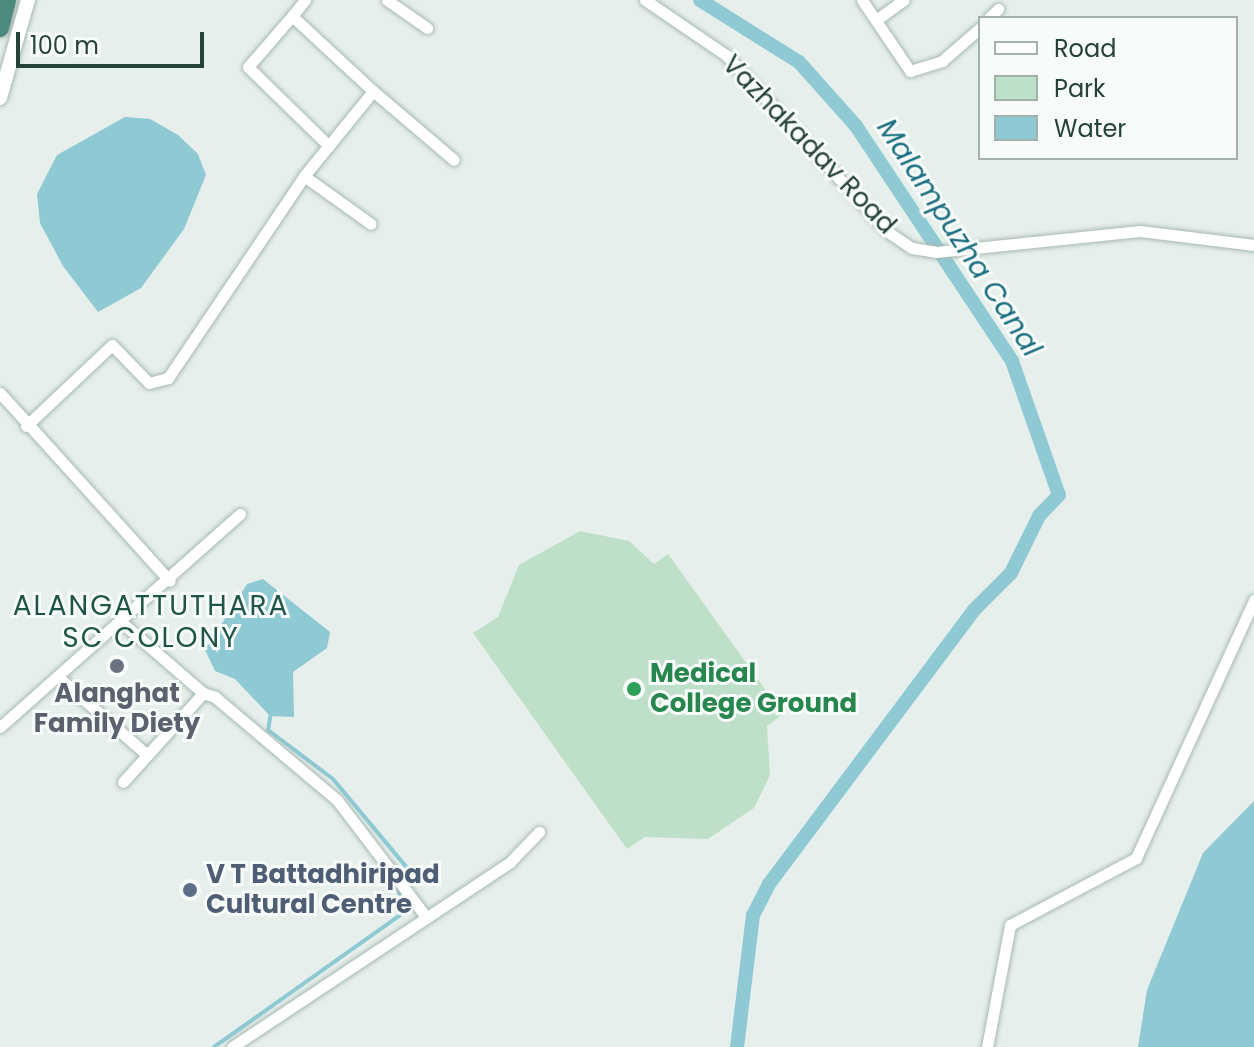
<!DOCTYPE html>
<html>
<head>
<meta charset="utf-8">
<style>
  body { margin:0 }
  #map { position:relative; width:1254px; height:1047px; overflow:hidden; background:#e6efeb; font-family:Poppins,sans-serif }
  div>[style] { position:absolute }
  .green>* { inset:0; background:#bfe0c8 }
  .water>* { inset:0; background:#8ec9d4 }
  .stream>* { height:4px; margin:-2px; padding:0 2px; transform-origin:2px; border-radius:2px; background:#8ec9d4 }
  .canal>* { height:14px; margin:-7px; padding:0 7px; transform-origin:7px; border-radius:7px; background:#8ec9d4 }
  .roads { filter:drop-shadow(0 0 2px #a8b8b2) drop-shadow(0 0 2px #a8b8b2) }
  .minor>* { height:11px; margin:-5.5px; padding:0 5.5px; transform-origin:5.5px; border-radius:5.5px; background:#fff }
  .tertiary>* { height:14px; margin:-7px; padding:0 7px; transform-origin:7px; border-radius:7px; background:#fff }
  .trunk>* { height:18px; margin:-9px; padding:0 9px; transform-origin:9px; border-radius:9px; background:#4c8a7c }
  .dots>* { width:22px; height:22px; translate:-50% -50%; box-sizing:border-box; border:4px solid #f7fbf9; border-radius:50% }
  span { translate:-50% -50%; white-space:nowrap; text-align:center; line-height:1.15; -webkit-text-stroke:6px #f7fbf9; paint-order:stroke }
  .street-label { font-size:26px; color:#24423a }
  .leisure-label { font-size:26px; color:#27864d; font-weight:700 }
  .left { translate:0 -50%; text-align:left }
  .worship-label { font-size:26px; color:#5b616d; font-weight:700 }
  .service-label { font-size:26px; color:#4e5e75; font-weight:700 }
  .water-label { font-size:28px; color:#1c6f80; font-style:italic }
  .neighbourhood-label { font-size:28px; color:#1f5548; letter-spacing:2px }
  .legend { position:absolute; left:978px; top:16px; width:260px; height:144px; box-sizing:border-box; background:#f7fbf9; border:2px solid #a3b1ad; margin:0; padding:10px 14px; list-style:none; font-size:24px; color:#24423a }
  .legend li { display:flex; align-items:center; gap:16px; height:40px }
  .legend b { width:40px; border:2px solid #a3b1ad }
  .scale { position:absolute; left:16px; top:32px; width:188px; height:36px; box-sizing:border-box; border:4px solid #24423a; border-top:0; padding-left:10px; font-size:24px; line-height:28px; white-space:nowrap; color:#24423a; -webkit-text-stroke:6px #f7fbf9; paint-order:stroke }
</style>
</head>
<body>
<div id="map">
  <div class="green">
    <div style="clip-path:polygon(580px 531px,629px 541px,654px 564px,668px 554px,783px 714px,767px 726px,770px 775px,754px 808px,708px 839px,645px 837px,627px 849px,473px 633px,498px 617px,519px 565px)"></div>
  </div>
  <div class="water">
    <div style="clip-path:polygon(125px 117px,150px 119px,178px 135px,198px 154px,206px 175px,184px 229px,141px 288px,98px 312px,63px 266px,40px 223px,37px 194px,57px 155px)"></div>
    <div style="clip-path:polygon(263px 579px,330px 632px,327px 648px,293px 672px,294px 717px,270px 716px,235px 679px,215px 671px,205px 650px,247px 584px)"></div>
    <div style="clip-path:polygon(1254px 801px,1254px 1047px,1138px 1047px,1147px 990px,1203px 853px)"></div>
  </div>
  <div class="stream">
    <div style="left:271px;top:712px;width:18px;rotate:99deg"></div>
    <div style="left:268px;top:730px;width:81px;rotate:37deg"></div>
    <div style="left:333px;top:779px;width:117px;rotate:50.2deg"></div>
    <div style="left:214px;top:1047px;width:232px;rotate:-35.3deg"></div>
    <div style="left:403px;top:913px;width:26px;rotate:-101deg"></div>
  </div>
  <div class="canal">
    <div style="left:700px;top:0;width:117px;rotate:32.1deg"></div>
    <div style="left:799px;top:62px;width:86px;rotate:48.3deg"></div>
    <div style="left:856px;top:126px;width:282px;rotate:56.4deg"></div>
    <div style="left:1012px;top:361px;width:142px;rotate:70.7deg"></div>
    <div style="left:1059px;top:495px;width:29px;rotate:134deg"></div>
    <div style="left:1039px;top:516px;width:64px;rotate:116.2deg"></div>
    <div style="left:1011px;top:573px;width:52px;rotate:135deg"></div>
    <div style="left:974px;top:610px;width:342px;rotate:126.8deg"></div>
    <div style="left:769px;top:884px;width:35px;rotate:117deg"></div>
    <div style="left:753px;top:915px;width:133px;rotate:96.9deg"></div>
  </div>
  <div class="roads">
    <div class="minor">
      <div style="left:387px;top:0;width:49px;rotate:35deg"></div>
      <div style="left:645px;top:0;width:98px;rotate:34.2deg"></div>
      <div style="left:726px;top:55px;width:240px;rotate:47.5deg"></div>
      <div style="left:888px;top:232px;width:29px;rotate:34deg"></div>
      <div style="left:912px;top:248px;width:24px;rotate:9deg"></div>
      <div style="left:936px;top:252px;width:205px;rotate:-5.9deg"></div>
      <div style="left:1140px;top:231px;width:115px;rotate:7deg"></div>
      <div style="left:862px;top:0;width:86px;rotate:55.9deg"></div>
      <div style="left:910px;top:71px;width:34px;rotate:-17deg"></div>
      <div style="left:942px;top:61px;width:50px;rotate:-41deg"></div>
      <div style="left:292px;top:16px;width:67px;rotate:130.8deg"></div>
      <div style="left:248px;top:67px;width:113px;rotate:44.3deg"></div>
      <div style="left:989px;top:18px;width:13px;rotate:-45deg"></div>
      <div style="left:876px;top:20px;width:34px;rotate:-36deg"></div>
      <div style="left:373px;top:91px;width:106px;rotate:40.4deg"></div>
      <div style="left:304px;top:176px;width:82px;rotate:35.6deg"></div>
      <div style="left:0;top:393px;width:253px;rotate:47.9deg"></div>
      <div style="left:26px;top:426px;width:118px;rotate:-43.3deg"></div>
      <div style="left:112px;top:345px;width:53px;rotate:45.8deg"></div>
      <div style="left:149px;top:383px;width:20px;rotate:-15deg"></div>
      <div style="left:168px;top:378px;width:244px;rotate:-56deg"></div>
      <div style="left:304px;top:176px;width:109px;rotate:-50.9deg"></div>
      <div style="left:373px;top:91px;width:110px;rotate:-137.2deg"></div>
      <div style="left:292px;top:16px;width:21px;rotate:-51deg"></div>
      <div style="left:121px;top:622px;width:108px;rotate:40.9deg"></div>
      <div style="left:58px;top:677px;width:118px;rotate:41.2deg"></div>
      <div style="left:0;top:727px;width:321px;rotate:-41.6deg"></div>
      <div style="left:123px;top:782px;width:120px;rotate:-48deg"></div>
      <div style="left:203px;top:693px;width:13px;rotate:18deg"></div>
      <div style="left:215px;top:697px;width:160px;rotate:40.2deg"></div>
      <div style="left:337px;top:800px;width:142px;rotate:52.7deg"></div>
      <div style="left:232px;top:1047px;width:334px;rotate:-33.6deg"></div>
      <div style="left:510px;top:862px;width:42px;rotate:-46deg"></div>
      <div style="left:987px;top:1047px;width:124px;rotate:-79.3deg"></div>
      <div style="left:1010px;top:925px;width:143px;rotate:-28deg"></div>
      <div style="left:1136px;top:858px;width:284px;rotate:-65.4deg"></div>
    </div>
    <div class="tertiary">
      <div style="left:0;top:98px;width:102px;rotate:-74.1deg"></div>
    </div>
    <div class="trunk">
      <div style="left:0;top:28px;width:29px;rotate:-76deg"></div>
    </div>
  </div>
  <div class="dots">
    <div style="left:117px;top:666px;background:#6b7280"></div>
    <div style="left:634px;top:689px;background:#2e9e5b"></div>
    <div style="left:190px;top:890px;background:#5c6f8a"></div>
  </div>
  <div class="street-label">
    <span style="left:809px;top:145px;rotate:46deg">Vazhakadav Road</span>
  </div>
  <div class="leisure-label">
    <span class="left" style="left:650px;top:689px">Medical<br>College Ground</span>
  </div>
  <div class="worship-label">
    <span style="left:117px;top:709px">Alanghat<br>Family Diety</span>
  </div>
  <div class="service-label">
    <span class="left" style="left:206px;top:890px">V T Battadhiripad<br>Cultural Centre</span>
  </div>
  <div class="water-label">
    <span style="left:959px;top:238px;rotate:57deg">Malampuzha Canal</span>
  </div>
  <div class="neighbourhood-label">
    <span style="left:151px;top:622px">ALANGATTUTHARA<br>SC COLONY</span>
  </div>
  <ul class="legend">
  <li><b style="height:10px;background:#fff"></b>Road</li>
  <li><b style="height:22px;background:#bfe0c8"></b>Park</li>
  <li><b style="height:22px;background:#8ec9d4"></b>Water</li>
  </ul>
  <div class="scale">100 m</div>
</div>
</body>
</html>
